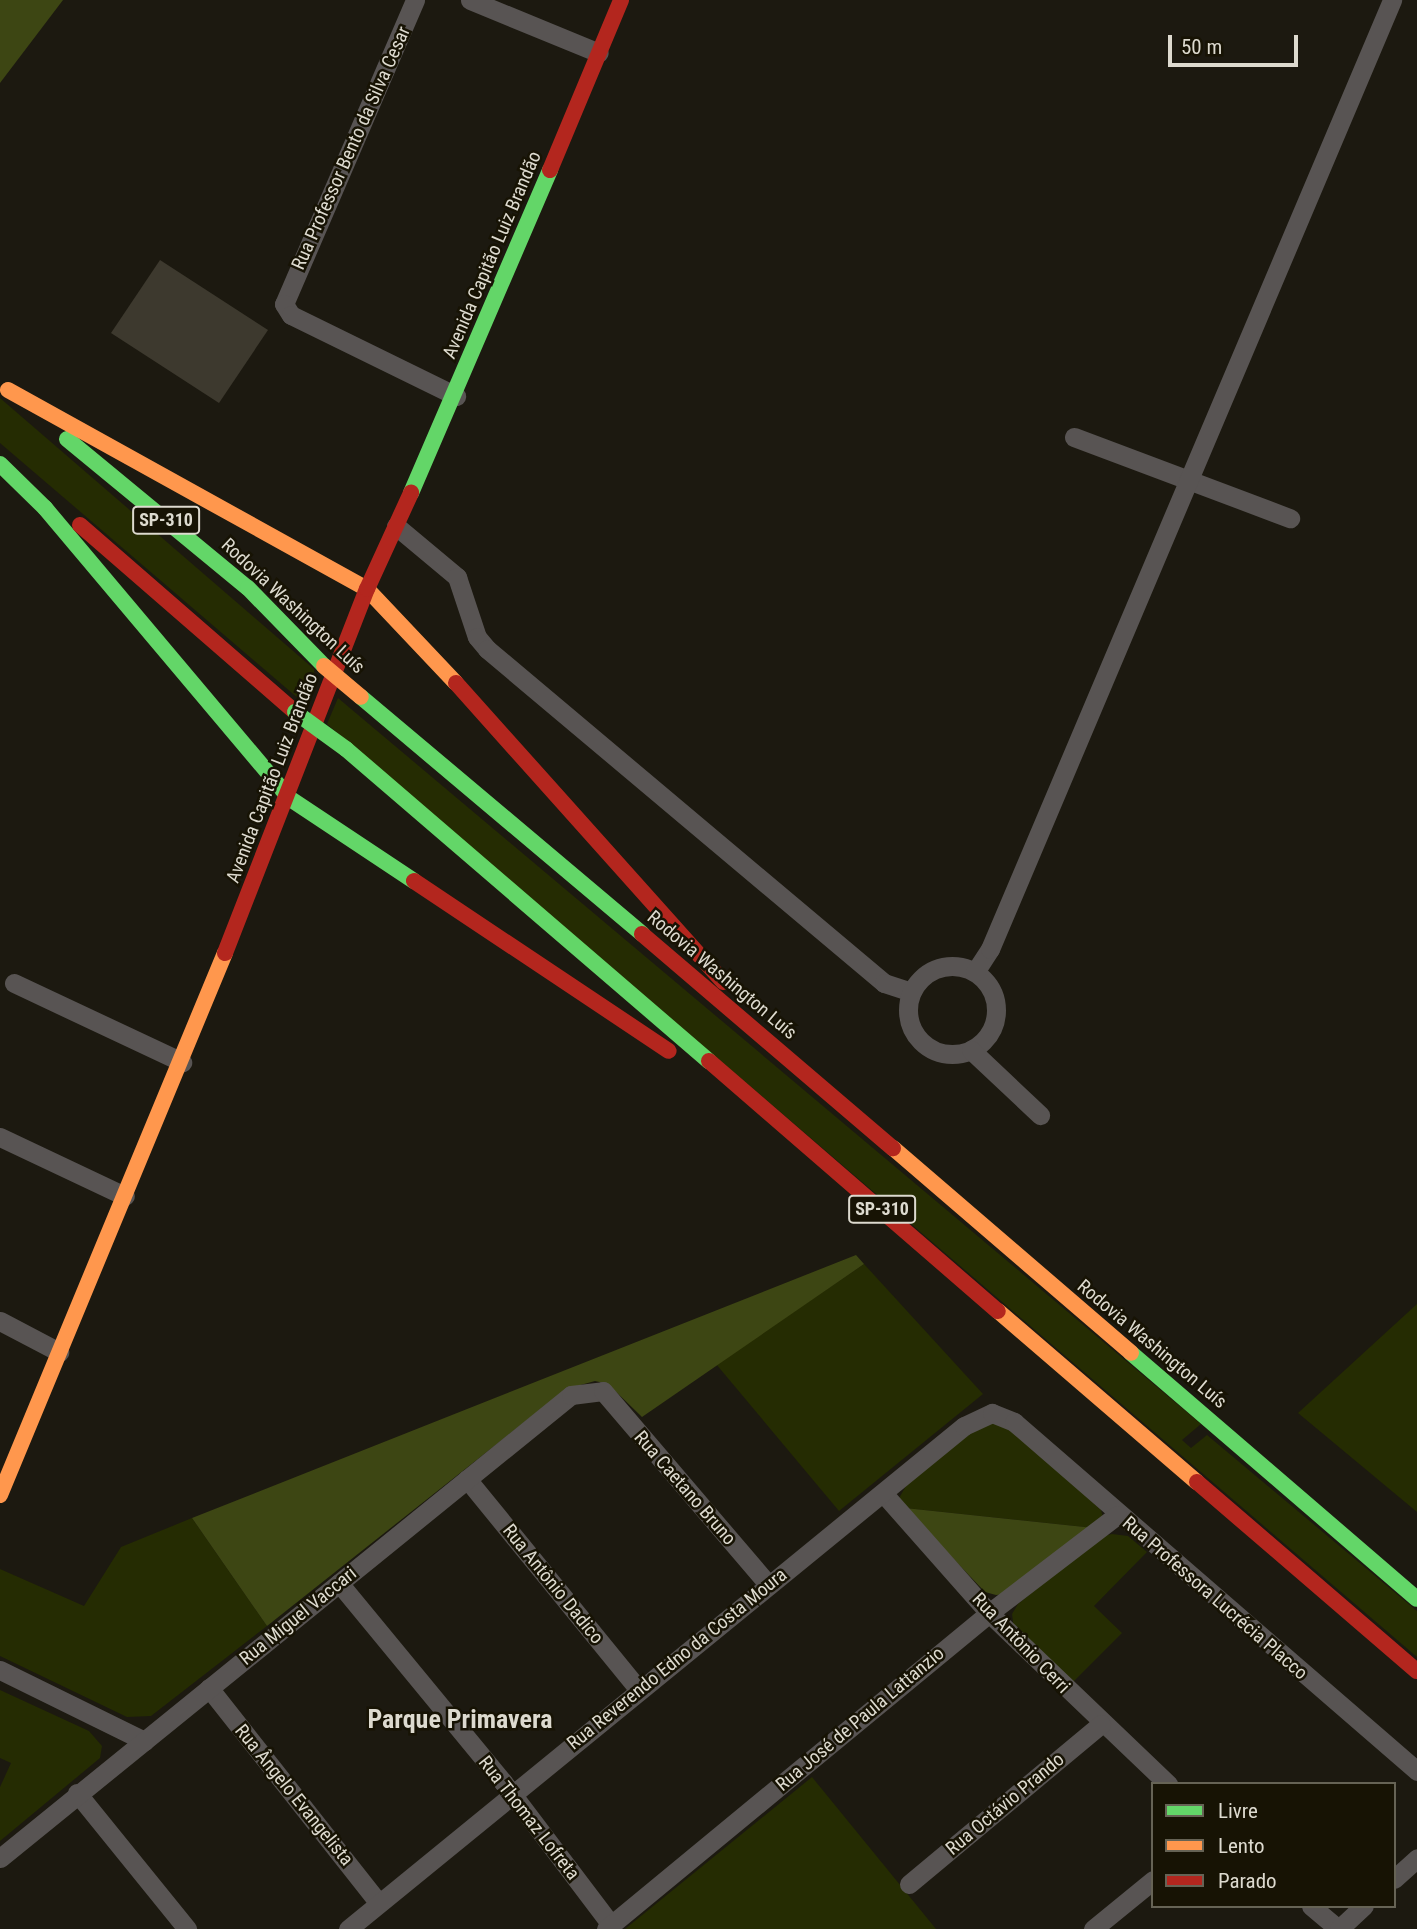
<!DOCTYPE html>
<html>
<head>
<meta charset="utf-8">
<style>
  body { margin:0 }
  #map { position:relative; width:1417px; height:1929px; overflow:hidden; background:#1c1910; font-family:"Roboto Condensed",sans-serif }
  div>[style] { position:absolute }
  .green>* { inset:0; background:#252c02 }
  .forest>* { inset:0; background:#3d4613 }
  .building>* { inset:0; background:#3d392e }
  .street>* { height:19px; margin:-9.5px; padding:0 9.5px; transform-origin:9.5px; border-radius:9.5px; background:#585453 }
  .street>.ring { margin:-9.5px; padding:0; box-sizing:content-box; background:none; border:19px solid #585453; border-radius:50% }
  .fast>* { height:16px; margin:-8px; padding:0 8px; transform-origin:8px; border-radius:8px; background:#63d668 }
  .slow>* { height:16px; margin:-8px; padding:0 8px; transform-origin:8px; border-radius:8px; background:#ff974d }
  .jam>* { height:16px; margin:-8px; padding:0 8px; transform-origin:8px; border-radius:8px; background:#b3261e }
  .fast-bridge>* { height:16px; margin:-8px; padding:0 8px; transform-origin:8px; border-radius:8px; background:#63d668 }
  .slow-bridge>* { height:16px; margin:-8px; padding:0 8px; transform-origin:8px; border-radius:8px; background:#ff974d }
  span { translate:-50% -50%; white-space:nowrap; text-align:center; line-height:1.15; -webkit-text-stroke:5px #171304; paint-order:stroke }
  .shield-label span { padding:2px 5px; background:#171304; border:2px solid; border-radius:5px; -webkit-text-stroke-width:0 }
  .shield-label { font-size:18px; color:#dddacf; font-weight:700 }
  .street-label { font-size:19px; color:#dddacf }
  .district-label { font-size:26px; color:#dddacf; font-weight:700 }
  .legend { position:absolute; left:1151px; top:1782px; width:245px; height:126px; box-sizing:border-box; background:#171304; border:2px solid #666355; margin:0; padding:9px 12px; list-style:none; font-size:21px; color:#dddacf }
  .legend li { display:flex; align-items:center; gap:14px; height:35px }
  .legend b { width:35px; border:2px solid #666355 }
  .scale { position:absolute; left:1168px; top:35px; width:130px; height:32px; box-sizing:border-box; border:4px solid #dddacf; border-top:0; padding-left:9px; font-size:21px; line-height:24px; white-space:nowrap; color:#dddacf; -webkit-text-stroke:5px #171304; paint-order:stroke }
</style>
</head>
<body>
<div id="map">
  <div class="green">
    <div style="clip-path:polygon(0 398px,314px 669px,315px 680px,306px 705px,0 443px)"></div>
    <div style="clip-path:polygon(338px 698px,1201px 1424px,1182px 1440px,1191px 1448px,1207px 1435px,1417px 1611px,1417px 1657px,327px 724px)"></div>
    <div style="clip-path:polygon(864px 1264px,983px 1394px,839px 1511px,716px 1364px)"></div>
    <div style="clip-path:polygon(1417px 1304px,1417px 1512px,1298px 1413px)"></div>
    <div style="clip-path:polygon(997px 1422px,1013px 1428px,1101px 1510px,1103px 1517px,1094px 1528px,905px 1508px,898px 1500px,907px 1484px,969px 1428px)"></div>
    <div style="clip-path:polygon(192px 1518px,267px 1626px,151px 1716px,127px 1717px,0 1656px,0 1569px,84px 1606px,121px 1547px)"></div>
    <div style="clip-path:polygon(1112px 1534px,1128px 1536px,1147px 1552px,1094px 1606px,1122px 1633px,1073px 1682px,1014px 1629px,1012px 1614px,1018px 1604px,1100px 1537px)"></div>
    <div style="clip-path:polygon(0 1690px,89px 1731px,102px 1746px,100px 1758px,0 1841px,0 1787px,11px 1763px,0 1758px)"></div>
    <div style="clip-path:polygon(812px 1777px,936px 1929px,625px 1929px)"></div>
  </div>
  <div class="forest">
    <div style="clip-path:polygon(0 0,63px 0,0 83px)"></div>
    <div style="clip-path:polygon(856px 1255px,864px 1264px,642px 1417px,608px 1384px,595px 1381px,566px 1389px,267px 1626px,192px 1518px)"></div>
    <div style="clip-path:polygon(905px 1508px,1094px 1528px,1006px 1594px,996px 1595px,985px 1592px)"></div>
  </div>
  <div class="building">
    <div style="clip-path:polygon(160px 260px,268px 330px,219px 403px,111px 333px)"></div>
  </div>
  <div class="street">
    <div style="left:415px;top:0;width:331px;rotate:113.3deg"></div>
    <div style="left:284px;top:304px;width:13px;rotate:58deg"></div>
    <div style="left:291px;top:315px;width:184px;rotate:26.1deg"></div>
    <div style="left:470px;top:0;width:139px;rotate:22.3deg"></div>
    <div style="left:1074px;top:437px;width:231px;rotate:20.6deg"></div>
    <div style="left:396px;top:526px;width:80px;rotate:39.9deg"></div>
    <div style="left:457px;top:577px;width:63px;rotate:71.6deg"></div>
    <div style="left:477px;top:637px;width:16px;rotate:50deg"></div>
    <div style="left:487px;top:649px;width:519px;rotate:40.07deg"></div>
    <div style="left:884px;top:983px;width:29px;rotate:18deg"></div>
    <div class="ring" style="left:908px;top:966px;width:69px;height:69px"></div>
    <div style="left:975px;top:972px;width:27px;rotate:-57deg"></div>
    <div style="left:990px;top:949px;width:1031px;rotate:-67.04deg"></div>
    <div style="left:14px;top:983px;width:186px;rotate:25.2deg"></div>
    <div style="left:971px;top:1050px;width:95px;rotate:43.3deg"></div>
    <div style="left:0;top:1137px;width:138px;rotate:25.3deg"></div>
    <div style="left:0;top:1321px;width:67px;rotate:27.7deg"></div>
    <div style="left:467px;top:1479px;width:271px;rotate:50.8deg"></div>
    <div style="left:883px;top:1493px;width:160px;rotate:48.5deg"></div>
    <div style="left:989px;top:1613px;width:248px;rotate:43.7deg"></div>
    <div style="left:339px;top:1583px;width:258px;rotate:50.5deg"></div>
    <div style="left:503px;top:1782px;width:179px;rotate:52.9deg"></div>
    <div style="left:0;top:1670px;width:161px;rotate:26.2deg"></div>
    <div style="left:209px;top:1688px;width:274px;rotate:51.7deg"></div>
    <div style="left:77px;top:1793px;width:175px;rotate:51deg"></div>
    <div style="left:0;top:1858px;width:735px;rotate:-39.04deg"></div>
    <div style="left:571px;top:1395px;width:32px;rotate:-7deg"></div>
    <div style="left:603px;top:1391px;width:254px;rotate:49.5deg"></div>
    <div style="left:1394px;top:1879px;width:31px;rotate:-42deg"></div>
    <div style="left:909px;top:1884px;width:250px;rotate:-39.8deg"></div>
    <div style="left:1311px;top:1906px;width:35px;rotate:40deg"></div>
    <div style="left:348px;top:1929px;width:795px;rotate:-39.23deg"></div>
    <div style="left:964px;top:1426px;width:31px;rotate:-25deg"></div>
    <div style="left:992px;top:1413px;width:24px;rotate:22deg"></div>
    <div style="left:1014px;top:1422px;width:533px;rotate:40.89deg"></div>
    <div style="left:606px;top:1929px;width:497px;rotate:-39.5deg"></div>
    <div style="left:989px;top:1613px;width:161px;rotate:-37.4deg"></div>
    <div style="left:1093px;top:1929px;width:77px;rotate:-39.2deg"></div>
    <div style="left:1339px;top:1929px;width:34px;rotate:-43deg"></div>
  </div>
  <div class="fast">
    <div style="left:67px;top:439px;width:234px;rotate:39.5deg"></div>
    <div style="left:248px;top:588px;width:109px;rotate:45.7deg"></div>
    <div style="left:0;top:464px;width:63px;rotate:44.4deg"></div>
    <div style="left:45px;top:508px;width:379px;rotate:49.9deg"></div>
    <div style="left:289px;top:798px;width:150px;rotate:33.6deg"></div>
    <div style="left:411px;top:493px;width:352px;rotate:-66.7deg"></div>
    <div style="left:361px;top:697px;width:368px;rotate:40.1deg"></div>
    <div style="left:346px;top:749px;width:479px;rotate:40.7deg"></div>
    <div style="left:1131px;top:1353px;width:377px;rotate:40.7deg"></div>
  </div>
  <div class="slow">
    <div style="left:8px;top:390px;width:410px;rotate:29deg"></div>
    <div style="left:367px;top:589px;width:129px;rotate:46.6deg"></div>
    <div style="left:893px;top:1148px;width:314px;rotate:40.7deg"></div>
    <div style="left:998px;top:1311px;width:262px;rotate:40.7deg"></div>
    <div style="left:0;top:1495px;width:587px;rotate:-67.46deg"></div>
  </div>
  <div class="jam">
    <div style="left:550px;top:170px;width:184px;rotate:-67.3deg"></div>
    <div style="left:80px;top:525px;width:285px;rotate:41deg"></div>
    <div style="left:456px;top:683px;width:401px;rotate:48.2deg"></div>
    <div style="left:414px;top:881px;width:306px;rotate:33.7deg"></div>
    <div style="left:642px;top:934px;width:330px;rotate:40.5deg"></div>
    <div style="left:225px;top:953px;width:391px;rotate:-68.7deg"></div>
    <div style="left:367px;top:589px;width:106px;rotate:-65.4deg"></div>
    <div style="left:709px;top:1061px;width:382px;rotate:40.9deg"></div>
    <div style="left:1197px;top:1482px;width:290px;rotate:40.7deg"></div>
  </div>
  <div class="fast-bridge">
    <div style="left:295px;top:712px;width:63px;rotate:36deg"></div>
  </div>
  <div class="slow-bridge">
    <div style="left:324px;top:666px;width:48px;rotate:40deg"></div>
  </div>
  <div class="shield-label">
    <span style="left:166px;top:520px">SP-310</span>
    <span style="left:882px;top:1209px">SP-310</span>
  </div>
  <div class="street-label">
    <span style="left:351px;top:148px;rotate:-66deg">Rua Professor Bento da Silva Cesar</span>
    <span style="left:492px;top:255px;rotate:-67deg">Avenida Capitão Luiz Brandão</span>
    <span style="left:293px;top:606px;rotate:43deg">Rodovia Washington Luís</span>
    <span style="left:272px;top:778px;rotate:-69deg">Avenida Capitão Luiz Brandão</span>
    <span style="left:722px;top:975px;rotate:40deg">Rodovia Washington Luís</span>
    <span style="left:1152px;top:1344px;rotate:40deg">Rodovia Washington Luís</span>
    <span style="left:685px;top:1488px;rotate:49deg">Rua Caetano Bruno</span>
    <span style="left:553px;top:1584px;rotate:51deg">Rua Antônio Dadico</span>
    <span style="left:1215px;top:1598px;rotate:41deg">Rua Professora Lucrécia Placco</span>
    <span style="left:298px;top:1616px;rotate:-39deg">Rua Miguel Vaccari</span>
    <span style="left:1021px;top:1643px;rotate:46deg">Rua Antônio Cerri</span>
    <span style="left:677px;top:1659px;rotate:-39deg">Rua Reverendo Edno da Costa Moura</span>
    <span style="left:860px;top:1719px;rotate:-40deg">Rua José de Paula Lattanzio</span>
    <span style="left:294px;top:1795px;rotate:51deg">Rua Ângelo Evangelista</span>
    <span style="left:1005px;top:1804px;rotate:-40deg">Rua Octávio Prando</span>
    <span style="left:529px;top:1818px;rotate:52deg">Rua Thomaz Lofreta</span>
  </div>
  <div class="district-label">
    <span style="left:460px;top:1720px">Parque Primavera</span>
  </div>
  <ul class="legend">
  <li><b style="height:9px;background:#63d668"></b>Livre</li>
  <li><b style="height:9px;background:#ff974d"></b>Lento</li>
  <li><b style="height:9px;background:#b3261e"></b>Parado</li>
  </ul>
  <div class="scale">50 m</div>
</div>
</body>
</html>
